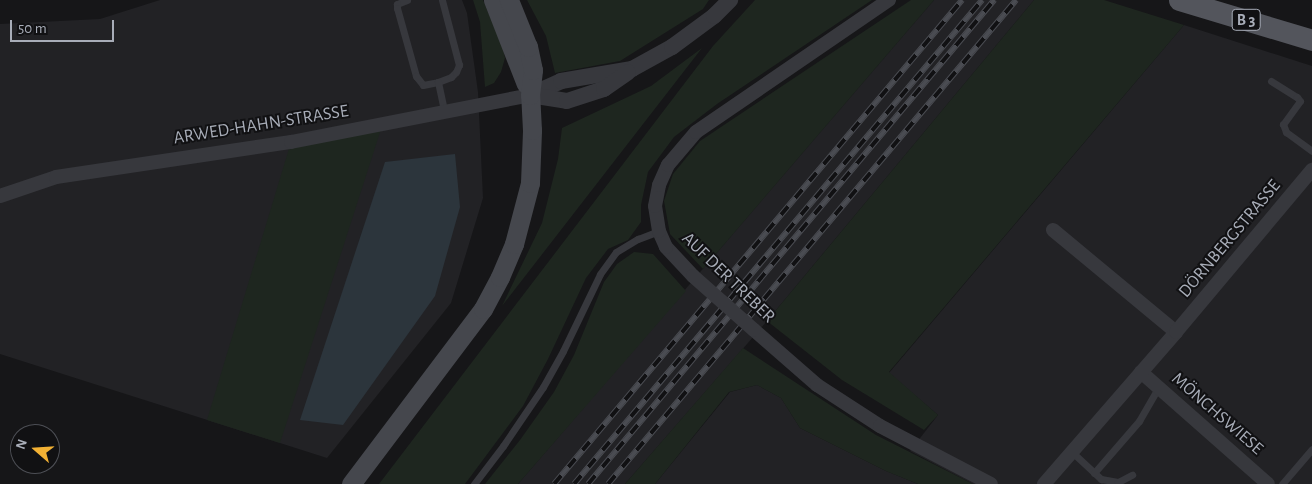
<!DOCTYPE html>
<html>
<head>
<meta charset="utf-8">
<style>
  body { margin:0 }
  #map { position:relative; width:1312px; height:484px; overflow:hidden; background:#161618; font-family:"Alegreya Sans",sans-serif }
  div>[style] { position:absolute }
  .built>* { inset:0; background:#222225 }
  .green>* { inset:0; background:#1e261f }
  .water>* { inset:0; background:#2c353c }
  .service>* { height:7px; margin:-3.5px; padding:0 3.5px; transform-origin:3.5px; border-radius:3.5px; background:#37383d }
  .minor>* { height:14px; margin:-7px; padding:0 7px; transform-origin:7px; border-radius:7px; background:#37383d }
  .tertiary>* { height:16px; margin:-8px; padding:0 8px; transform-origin:8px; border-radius:8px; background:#37383d }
  .secondary>* { height:19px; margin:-9.5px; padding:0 9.5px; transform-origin:9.5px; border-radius:9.5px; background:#45474d }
  .primary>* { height:21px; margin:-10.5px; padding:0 10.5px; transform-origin:10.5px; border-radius:10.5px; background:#53555c }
  .rail>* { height:5.5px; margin-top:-2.75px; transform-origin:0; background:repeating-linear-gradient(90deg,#111113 0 11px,#4a4c52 0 22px); box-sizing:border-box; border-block:1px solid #4a4c52 }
  .minor-bridge>* { height:14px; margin:-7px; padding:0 7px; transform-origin:7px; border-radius:7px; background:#37383d }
  span { translate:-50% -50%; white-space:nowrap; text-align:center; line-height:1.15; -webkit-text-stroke:4px #111113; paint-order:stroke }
  .shield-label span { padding:1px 4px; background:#111113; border:1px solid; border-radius:4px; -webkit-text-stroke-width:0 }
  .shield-label { font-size:16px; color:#a8adb8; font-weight:700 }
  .street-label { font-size:18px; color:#a8adb8 }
  .north { position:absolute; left:10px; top:424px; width:50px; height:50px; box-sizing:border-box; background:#111113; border:1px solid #4d4f55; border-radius:50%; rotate:289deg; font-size:14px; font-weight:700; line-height:20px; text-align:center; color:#a8adb8 }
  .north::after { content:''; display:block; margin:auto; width:18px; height:22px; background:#f2b134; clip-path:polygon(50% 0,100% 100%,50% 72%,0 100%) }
  .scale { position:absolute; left:10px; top:20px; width:104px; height:22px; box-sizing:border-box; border:2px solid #a8adb8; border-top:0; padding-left:6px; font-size:15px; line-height:18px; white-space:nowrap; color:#a8adb8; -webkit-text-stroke:4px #111113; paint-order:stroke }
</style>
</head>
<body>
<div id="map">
  <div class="built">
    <div style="clip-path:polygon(160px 0,462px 0,467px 13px,478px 92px,483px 198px,451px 303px,327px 458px,0 354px,0 24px,100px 19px)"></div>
    <div style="clip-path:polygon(934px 0,1034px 0,767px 321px,625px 484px,518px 484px)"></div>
    <div style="clip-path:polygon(1184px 25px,1312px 66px,1312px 484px,973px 484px,910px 451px,938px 415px,889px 373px)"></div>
    <div style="clip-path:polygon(757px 385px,781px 398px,800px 428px,886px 471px,918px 484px,655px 484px,730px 392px)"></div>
  </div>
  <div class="green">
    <div style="clip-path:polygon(473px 0,483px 0,503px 48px,505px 58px,501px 72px,494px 83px,485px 87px,480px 22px)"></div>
    <div style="clip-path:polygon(527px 0,709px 0,703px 9px,620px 61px,555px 73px,546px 36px)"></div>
    <div style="clip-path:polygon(755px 0,872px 0,717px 104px,674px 137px,648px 172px,641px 205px,641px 222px,628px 240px,608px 249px,586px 278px,548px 359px,523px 406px,465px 484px,379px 484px,713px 46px)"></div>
    <div style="clip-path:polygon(911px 0,934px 0,703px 269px,670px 234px,664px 201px,673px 174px,700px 141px)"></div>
    <div style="clip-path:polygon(1034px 0,1104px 0,1184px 25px,889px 372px,938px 415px,924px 430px,842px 380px,767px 321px)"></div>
    <div style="clip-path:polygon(702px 48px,502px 306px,542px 223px,558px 159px,562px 128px,651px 86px)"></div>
    <div style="clip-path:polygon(383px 123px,280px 443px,207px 420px,291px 142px)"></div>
    <div style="clip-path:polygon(634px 252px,653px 254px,686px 291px,518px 484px,485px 484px,520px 440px,554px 392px,574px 355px,604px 282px,617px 264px)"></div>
    <div style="clip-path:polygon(743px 348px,876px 435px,973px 484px,918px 484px,886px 471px,800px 428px,781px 398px,757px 385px,729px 392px,655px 484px,625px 484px)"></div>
  </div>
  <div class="water">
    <div style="clip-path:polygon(455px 154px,460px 207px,435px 296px,343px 425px,300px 420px,385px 162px)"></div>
  </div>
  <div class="service">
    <div style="left:407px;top:0;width:11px;rotate:158deg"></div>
    <div style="left:397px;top:4px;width:4px;rotate:90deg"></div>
    <div style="left:397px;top:8px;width:71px;rotate:74.4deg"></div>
    <div style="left:416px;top:76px;width:11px;rotate:52deg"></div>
    <div style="left:423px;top:85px;width:15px;rotate:-11deg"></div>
    <div style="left:438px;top:82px;width:14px;rotate:-21deg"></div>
    <div style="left:451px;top:77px;width:7px;rotate:-45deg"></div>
    <div style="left:456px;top:72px;width:8px;rotate:-67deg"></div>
    <div style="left:459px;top:65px;width:67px;rotate:-104.7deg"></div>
    <div style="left:1271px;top:81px;width:31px;rotate:32deg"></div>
    <div style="left:1297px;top:97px;width:5px;rotate:53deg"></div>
    <div style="left:1300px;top:101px;width:29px;rotate:126deg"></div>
    <div style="left:1283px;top:124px;width:9px;rotate:69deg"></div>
    <div style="left:1286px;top:132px;width:32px;rotate:36deg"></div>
    <div style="left:438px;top:82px;width:30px;rotate:78deg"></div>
    <div style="left:1072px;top:452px;width:40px;rotate:43deg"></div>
    <div style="left:1101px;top:479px;width:17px;rotate:10deg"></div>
    <div style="left:1118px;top:482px;width:16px;rotate:-27deg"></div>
    <div style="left:1094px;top:473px;width:69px;rotate:-49.1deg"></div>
    <div style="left:1139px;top:421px;width:39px;rotate:-60deg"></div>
    <div style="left:474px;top:484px;width:48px;rotate:-52.7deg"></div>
    <div style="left:503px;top:446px;width:71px;rotate:-55.9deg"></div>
    <div style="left:543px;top:387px;width:41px;rotate:-60.9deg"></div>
    <div style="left:563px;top:351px;width:85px;rotate:-64.3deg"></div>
    <div style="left:600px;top:274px;width:27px;rotate:-54deg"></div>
    <div style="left:616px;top:252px;width:26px;rotate:-31deg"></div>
    <div style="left:638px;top:239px;width:22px;rotate:-21deg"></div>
    <div style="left:1282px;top:484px;width:46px;rotate:-49.4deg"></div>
  </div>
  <div class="minor">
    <div style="left:0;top:196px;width:59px;rotate:-18.7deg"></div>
    <div style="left:56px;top:177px;width:238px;rotate:-8.5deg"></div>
    <div style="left:291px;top:142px;width:244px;rotate:-11.1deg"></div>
    <div style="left:1053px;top:230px;width:160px;rotate:39.7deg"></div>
    <div style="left:693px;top:276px;width:40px;rotate:-133deg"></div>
    <div style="left:666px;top:247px;width:17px;rotate:-114deg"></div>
    <div style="left:659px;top:231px;width:25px;rotate:-99deg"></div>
    <div style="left:655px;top:206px;width:21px;rotate:-79deg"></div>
    <div style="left:659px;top:185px;width:22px;rotate:-66deg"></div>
    <div style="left:668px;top:165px;width:43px;rotate:-49.7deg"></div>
    <div style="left:696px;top:132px;width:234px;rotate:-34.4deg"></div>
    <div style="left:754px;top:330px;width:84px;rotate:41.1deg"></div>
    <div style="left:817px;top:385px;width:75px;rotate:33.1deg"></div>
    <div style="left:880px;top:426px;width:125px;rotate:27.6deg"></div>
    <div style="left:1141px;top:372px;width:169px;rotate:41.4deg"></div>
    <div style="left:1044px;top:484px;width:201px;rotate:-49deg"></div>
    <div style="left:1176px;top:332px;width:212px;rotate:-50deg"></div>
  </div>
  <div class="tertiary">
    <div style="left:530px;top:95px;width:34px;rotate:-24deg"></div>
    <div style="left:561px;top:81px;width:72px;rotate:-9.6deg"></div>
    <div style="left:632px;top:69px;width:46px;rotate:-28.8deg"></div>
    <div style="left:672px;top:47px;width:52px;rotate:-36.4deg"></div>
    <div style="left:714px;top:16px;width:23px;rotate:-45deg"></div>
    <div style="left:530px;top:95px;width:37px;rotate:9deg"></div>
    <div style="left:567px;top:101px;width:39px;rotate:-18deg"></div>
    <div style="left:604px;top:89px;width:29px;rotate:-35deg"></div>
  </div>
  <div class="secondary">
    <div style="left:493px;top:0;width:90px;rotate:68.6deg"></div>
    <div style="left:351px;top:484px;width:219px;rotate:-53deg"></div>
    <div style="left:483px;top:309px;width:36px;rotate:-62deg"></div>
    <div style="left:500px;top:277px;width:36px;rotate:-67deg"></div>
    <div style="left:514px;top:244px;width:63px;rotate:-75.3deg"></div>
    <div style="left:530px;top:183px;width:53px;rotate:-87.8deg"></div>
    <div style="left:532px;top:130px;width:35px;rotate:-93deg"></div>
    <div style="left:530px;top:95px;width:25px;rotate:-83deg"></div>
    <div style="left:533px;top:70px;width:24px;rotate:-102deg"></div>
    <div style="left:528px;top:47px;width:51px;rotate:-112deg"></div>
  </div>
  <div class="primary">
    <div style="left:1179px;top:0;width:139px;rotate:16.7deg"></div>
  </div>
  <div class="rail">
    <div style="left:554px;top:484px;width:633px;rotate:-49.87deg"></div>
    <div style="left:574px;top:484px;width:633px;rotate:-49.87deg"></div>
    <div style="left:588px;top:484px;width:632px;rotate:-50.01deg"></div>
    <div style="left:608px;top:484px;width:633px;rotate:-49.87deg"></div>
  </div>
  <div class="minor-bridge">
    <div style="left:693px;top:276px;width:81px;rotate:41.5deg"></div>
  </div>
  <div class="shield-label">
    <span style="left:1246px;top:20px">B 3</span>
  </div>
  <div class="street-label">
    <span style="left:261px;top:125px;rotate:-9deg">ARWED-HAHN-STRASSE</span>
    <span style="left:1230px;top:239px;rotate:-50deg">DÖRNBERGSTRASSE</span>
    <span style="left:728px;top:278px;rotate:44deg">AUF DER TREBER</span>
    <span style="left:1217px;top:414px;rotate:41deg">MÖNCHSWIESE</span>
  </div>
  <div class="north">N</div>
  <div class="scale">50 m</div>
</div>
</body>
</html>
